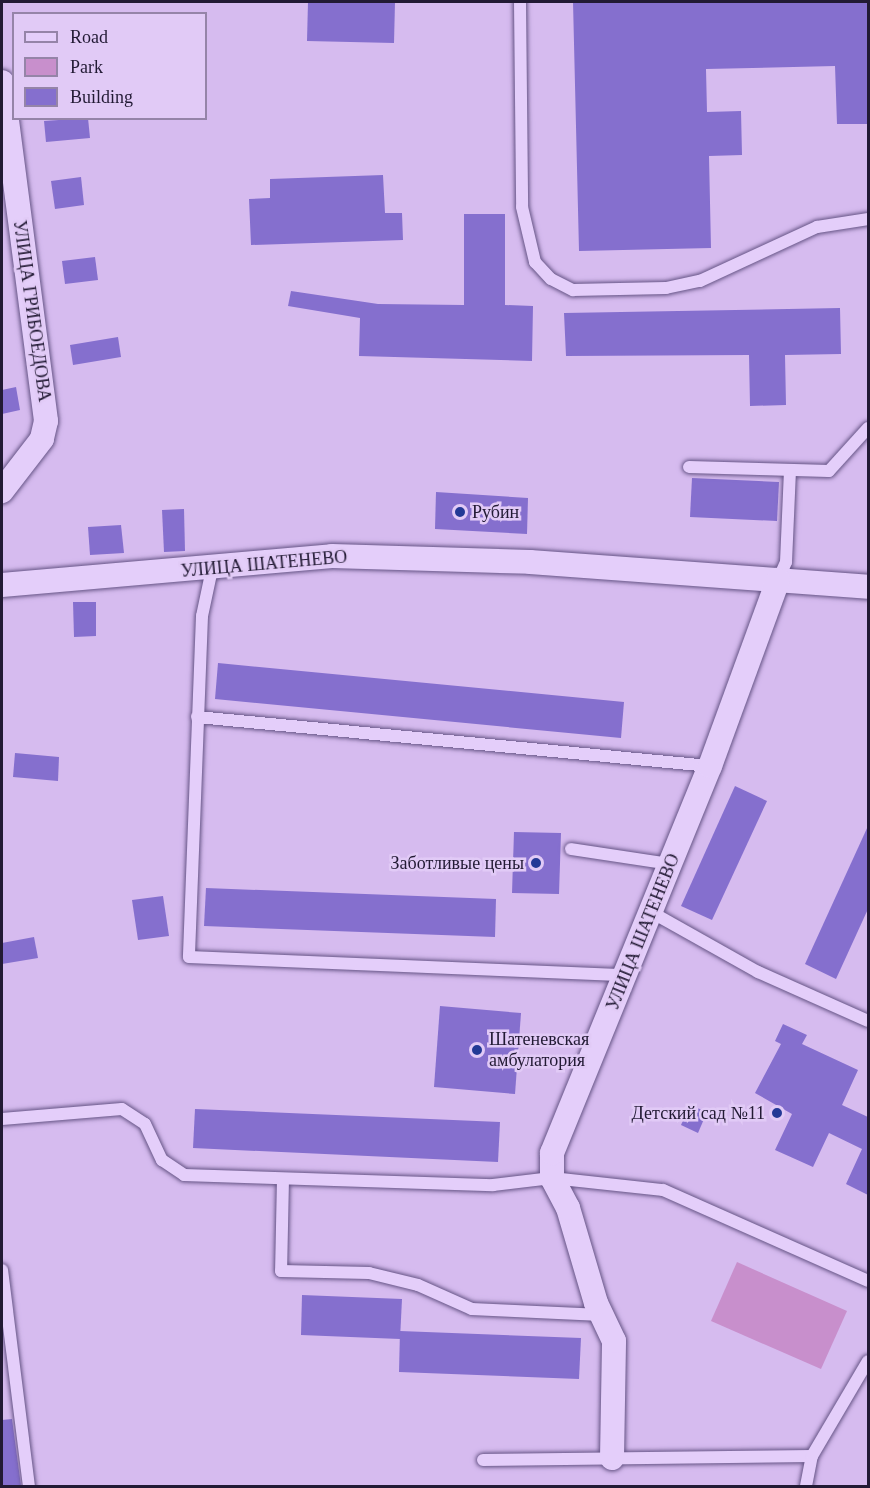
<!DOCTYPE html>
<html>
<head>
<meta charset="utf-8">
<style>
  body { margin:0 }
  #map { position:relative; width:870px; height:1488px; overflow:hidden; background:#d6bbef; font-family:"Times New Roman",serif }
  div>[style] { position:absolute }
  .green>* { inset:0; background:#c88fcc }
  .building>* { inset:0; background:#856fce }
  .roads { filter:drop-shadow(0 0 2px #665586) drop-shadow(0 0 2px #665586) }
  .service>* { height:12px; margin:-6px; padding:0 6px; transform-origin:6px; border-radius:6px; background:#e4cefa }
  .minor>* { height:24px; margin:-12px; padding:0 12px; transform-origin:12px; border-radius:12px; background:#e4cefa }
  .dots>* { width:16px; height:16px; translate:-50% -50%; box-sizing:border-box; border:3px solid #e1caf6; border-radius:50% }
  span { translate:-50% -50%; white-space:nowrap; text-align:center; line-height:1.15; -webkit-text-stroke:5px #e1caf6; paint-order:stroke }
  .street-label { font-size:18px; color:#221a34 }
  .poi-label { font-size:18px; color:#221a34 }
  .left { translate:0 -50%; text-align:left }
  .right { translate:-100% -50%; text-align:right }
  .frame { position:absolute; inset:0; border:3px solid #221a34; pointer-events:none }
  .legend { position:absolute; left:12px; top:12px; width:195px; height:108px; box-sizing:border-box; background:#e1caf6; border:2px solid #9584a8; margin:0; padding:8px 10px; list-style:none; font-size:18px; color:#221a34 }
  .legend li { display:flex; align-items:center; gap:12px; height:30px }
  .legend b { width:30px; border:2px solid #9584a8 }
</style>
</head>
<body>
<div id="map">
  <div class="green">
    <div style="clip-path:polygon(737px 1262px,847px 1311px,821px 1369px,711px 1321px)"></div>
  </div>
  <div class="building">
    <div style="clip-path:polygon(308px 2px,395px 2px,394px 43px,307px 41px)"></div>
    <div style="clip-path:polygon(573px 2px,868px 2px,868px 124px,837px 124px,835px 66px,706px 69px,707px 112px,741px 111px,742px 155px,709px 156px,711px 248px,579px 251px)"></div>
    <div style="clip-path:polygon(88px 118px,90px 138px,46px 142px,44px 121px)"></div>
    <div style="clip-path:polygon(383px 175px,385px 213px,402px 213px,403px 240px,251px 245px,249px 199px,270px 198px,270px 179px)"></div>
    <div style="clip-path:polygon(81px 177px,84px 205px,55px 209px,51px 181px)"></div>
    <div style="clip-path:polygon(464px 214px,505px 214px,505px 305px,533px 306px,532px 361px,359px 356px,360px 318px,288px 306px,291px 291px,378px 304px,464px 305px)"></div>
    <div style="clip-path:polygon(95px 257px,98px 280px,65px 284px,62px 261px)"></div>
    <div style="clip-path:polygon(840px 308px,841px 354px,785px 355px,786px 405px,750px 406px,749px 355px,566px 356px,564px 313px)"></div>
    <div style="clip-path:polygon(118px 337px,121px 357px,73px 365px,70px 345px)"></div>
    <div style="clip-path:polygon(16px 387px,20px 410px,2px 414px,2px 390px)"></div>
    <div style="clip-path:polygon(692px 478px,779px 482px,777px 521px,690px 517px)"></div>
    <div style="clip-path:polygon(436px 492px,528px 498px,527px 534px,435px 529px)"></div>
    <div style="clip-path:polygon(184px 509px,185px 551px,164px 552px,162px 510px)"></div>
    <div style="clip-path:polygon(121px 525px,124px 553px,90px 555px,88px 527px)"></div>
    <div style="clip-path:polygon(73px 602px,96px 602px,96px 636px,74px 637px)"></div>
    <div style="clip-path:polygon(218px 663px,624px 702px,621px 738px,215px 699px)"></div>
    <div style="clip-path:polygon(15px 753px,59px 757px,58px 781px,13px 777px)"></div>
    <div style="clip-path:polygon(735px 786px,767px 801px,712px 920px,681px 906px)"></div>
    <div style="clip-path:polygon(868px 826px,868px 909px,836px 979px,805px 964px)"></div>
    <div style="clip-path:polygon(514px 832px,561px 833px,559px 894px,512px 893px)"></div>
    <div style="clip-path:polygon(206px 888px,496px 899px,495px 937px,204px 926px)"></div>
    <div style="clip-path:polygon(163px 896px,169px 936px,138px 940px,132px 900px)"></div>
    <div style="clip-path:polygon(34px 937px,38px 958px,2px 964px,2px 943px)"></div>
    <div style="clip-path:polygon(440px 1006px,521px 1013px,515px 1094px,434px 1087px)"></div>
    <div style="clip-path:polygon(783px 1024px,807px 1035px,802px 1044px,858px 1070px,842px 1105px,868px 1117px,868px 1195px,846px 1184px,862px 1149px,829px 1133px,813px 1167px,775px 1150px,792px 1114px,755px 1093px,781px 1044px,775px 1041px)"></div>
    <div style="clip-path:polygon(690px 1105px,707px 1112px,698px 1133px,681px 1125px)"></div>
    <div style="clip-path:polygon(195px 1109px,500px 1122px,498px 1162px,193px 1148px)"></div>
    <div style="clip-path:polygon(302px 1295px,402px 1299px,400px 1339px,301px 1335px)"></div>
    <div style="clip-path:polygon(400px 1331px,581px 1338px,579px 1379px,399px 1372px)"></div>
    <div style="clip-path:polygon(12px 1419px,21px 1486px,2px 1486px,2px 1420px)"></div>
  </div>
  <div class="roads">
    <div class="service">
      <div style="left:520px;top:2px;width:205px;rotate:89.4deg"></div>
      <div style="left:522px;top:207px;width:57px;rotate:76.7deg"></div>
      <div style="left:535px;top:262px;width:23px;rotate:47deg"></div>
      <div style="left:551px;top:279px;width:25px;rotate:27deg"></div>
      <div style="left:573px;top:290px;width:93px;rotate:-1.2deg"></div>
      <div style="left:666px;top:288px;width:35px;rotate:-12deg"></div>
      <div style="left:700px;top:281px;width:129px;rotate:-24.8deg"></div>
      <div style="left:817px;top:227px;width:52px;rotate:-8.9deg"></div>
      <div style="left:689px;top:467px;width:140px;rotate:1.6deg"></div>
      <div style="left:829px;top:471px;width:58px;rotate:-47.8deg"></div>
      <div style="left:212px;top:569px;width:48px;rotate:102deg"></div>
      <div style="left:202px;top:616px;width:341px;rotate:92.2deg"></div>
      <div style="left:189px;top:957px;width:436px;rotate:2.4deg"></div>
      <div style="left:778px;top:580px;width:20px;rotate:-66deg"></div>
      <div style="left:786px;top:562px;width:91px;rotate:-87.5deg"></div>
      <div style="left:197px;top:717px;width:515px;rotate:5.46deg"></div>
      <div style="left:571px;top:849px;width:100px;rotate:8.6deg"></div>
      <div style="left:651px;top:912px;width:123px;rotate:29.3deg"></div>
      <div style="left:758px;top:972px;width:120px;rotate:24deg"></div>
      <div style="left:2px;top:1119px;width:120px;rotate:-4.8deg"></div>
      <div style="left:122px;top:1109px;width:27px;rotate:33deg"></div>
      <div style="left:145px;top:1124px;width:40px;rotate:65deg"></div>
      <div style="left:162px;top:1160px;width:27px;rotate:34deg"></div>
      <div style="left:184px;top:1175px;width:309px;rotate:1.9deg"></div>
      <div style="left:493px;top:1185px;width:59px;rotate:-6.8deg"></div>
      <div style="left:552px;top:1178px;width:112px;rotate:6.2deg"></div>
      <div style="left:663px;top:1190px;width:224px;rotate:23.9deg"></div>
      <div style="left:283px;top:1179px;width:92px;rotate:91.2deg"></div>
      <div style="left:281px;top:1271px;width:88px;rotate:1.3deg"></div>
      <div style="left:369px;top:1273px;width:50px;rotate:13.8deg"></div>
      <div style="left:418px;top:1285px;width:59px;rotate:24deg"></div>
      <div style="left:472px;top:1309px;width:129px;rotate:2.7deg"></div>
      <div style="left:2px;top:1270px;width:218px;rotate:82.9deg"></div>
      <div style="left:483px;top:1460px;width:329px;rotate:-0.7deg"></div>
      <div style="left:806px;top:1486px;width:31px;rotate:-79deg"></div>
      <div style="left:812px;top:1456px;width:110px;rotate:-59.5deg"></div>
    </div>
    <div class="minor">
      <div style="left:2px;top:82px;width:342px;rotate:82.6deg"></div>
      <div style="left:46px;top:421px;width:18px;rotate:103deg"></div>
      <div style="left:42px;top:439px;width:66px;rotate:127.6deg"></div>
      <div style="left:2px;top:585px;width:331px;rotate:-5deg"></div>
      <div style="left:332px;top:556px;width:198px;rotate:1.7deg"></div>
      <div style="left:530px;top:562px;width:339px;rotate:4.2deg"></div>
      <div style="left:612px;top:1458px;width:117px;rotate:-89deg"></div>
      <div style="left:614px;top:1341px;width:42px;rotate:-115.3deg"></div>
      <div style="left:596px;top:1303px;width:99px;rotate:-106.4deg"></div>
      <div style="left:568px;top:1208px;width:34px;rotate:-118deg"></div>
      <div style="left:552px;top:1178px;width:25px;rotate:-90deg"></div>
      <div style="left:552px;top:1153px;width:418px;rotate:-67.8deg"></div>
      <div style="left:710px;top:766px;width:198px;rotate:-69.9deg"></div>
    </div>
  </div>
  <div class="dots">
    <div style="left:460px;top:512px;background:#233996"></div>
    <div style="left:536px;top:863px;background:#233996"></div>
    <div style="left:477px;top:1050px;background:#233996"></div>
    <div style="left:777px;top:1113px;background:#233996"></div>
  </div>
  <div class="street-label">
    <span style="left:32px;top:311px;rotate:82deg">УЛИЦА ГРИБОЕДОВА</span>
    <span style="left:264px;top:564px;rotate:-5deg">УЛИЦА ШАТЕНЕВО</span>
    <span style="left:643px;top:932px;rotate:-68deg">УЛИЦА ШАТЕНЕВО</span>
  </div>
  <div class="poi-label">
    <span class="left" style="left:472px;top:512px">Рубин</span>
    <span class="right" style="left:524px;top:863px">Заботливые цены</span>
    <span class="left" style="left:489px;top:1050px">Шатеневская<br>амбулатория</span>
    <span class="right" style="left:765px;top:1113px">Детский сад №11</span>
  </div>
  <div class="frame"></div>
  <ul class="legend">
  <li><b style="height:8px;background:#e4cefa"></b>Road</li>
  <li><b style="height:16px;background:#c88fcc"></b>Park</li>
  <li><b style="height:16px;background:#856fce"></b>Building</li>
  </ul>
</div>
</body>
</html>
